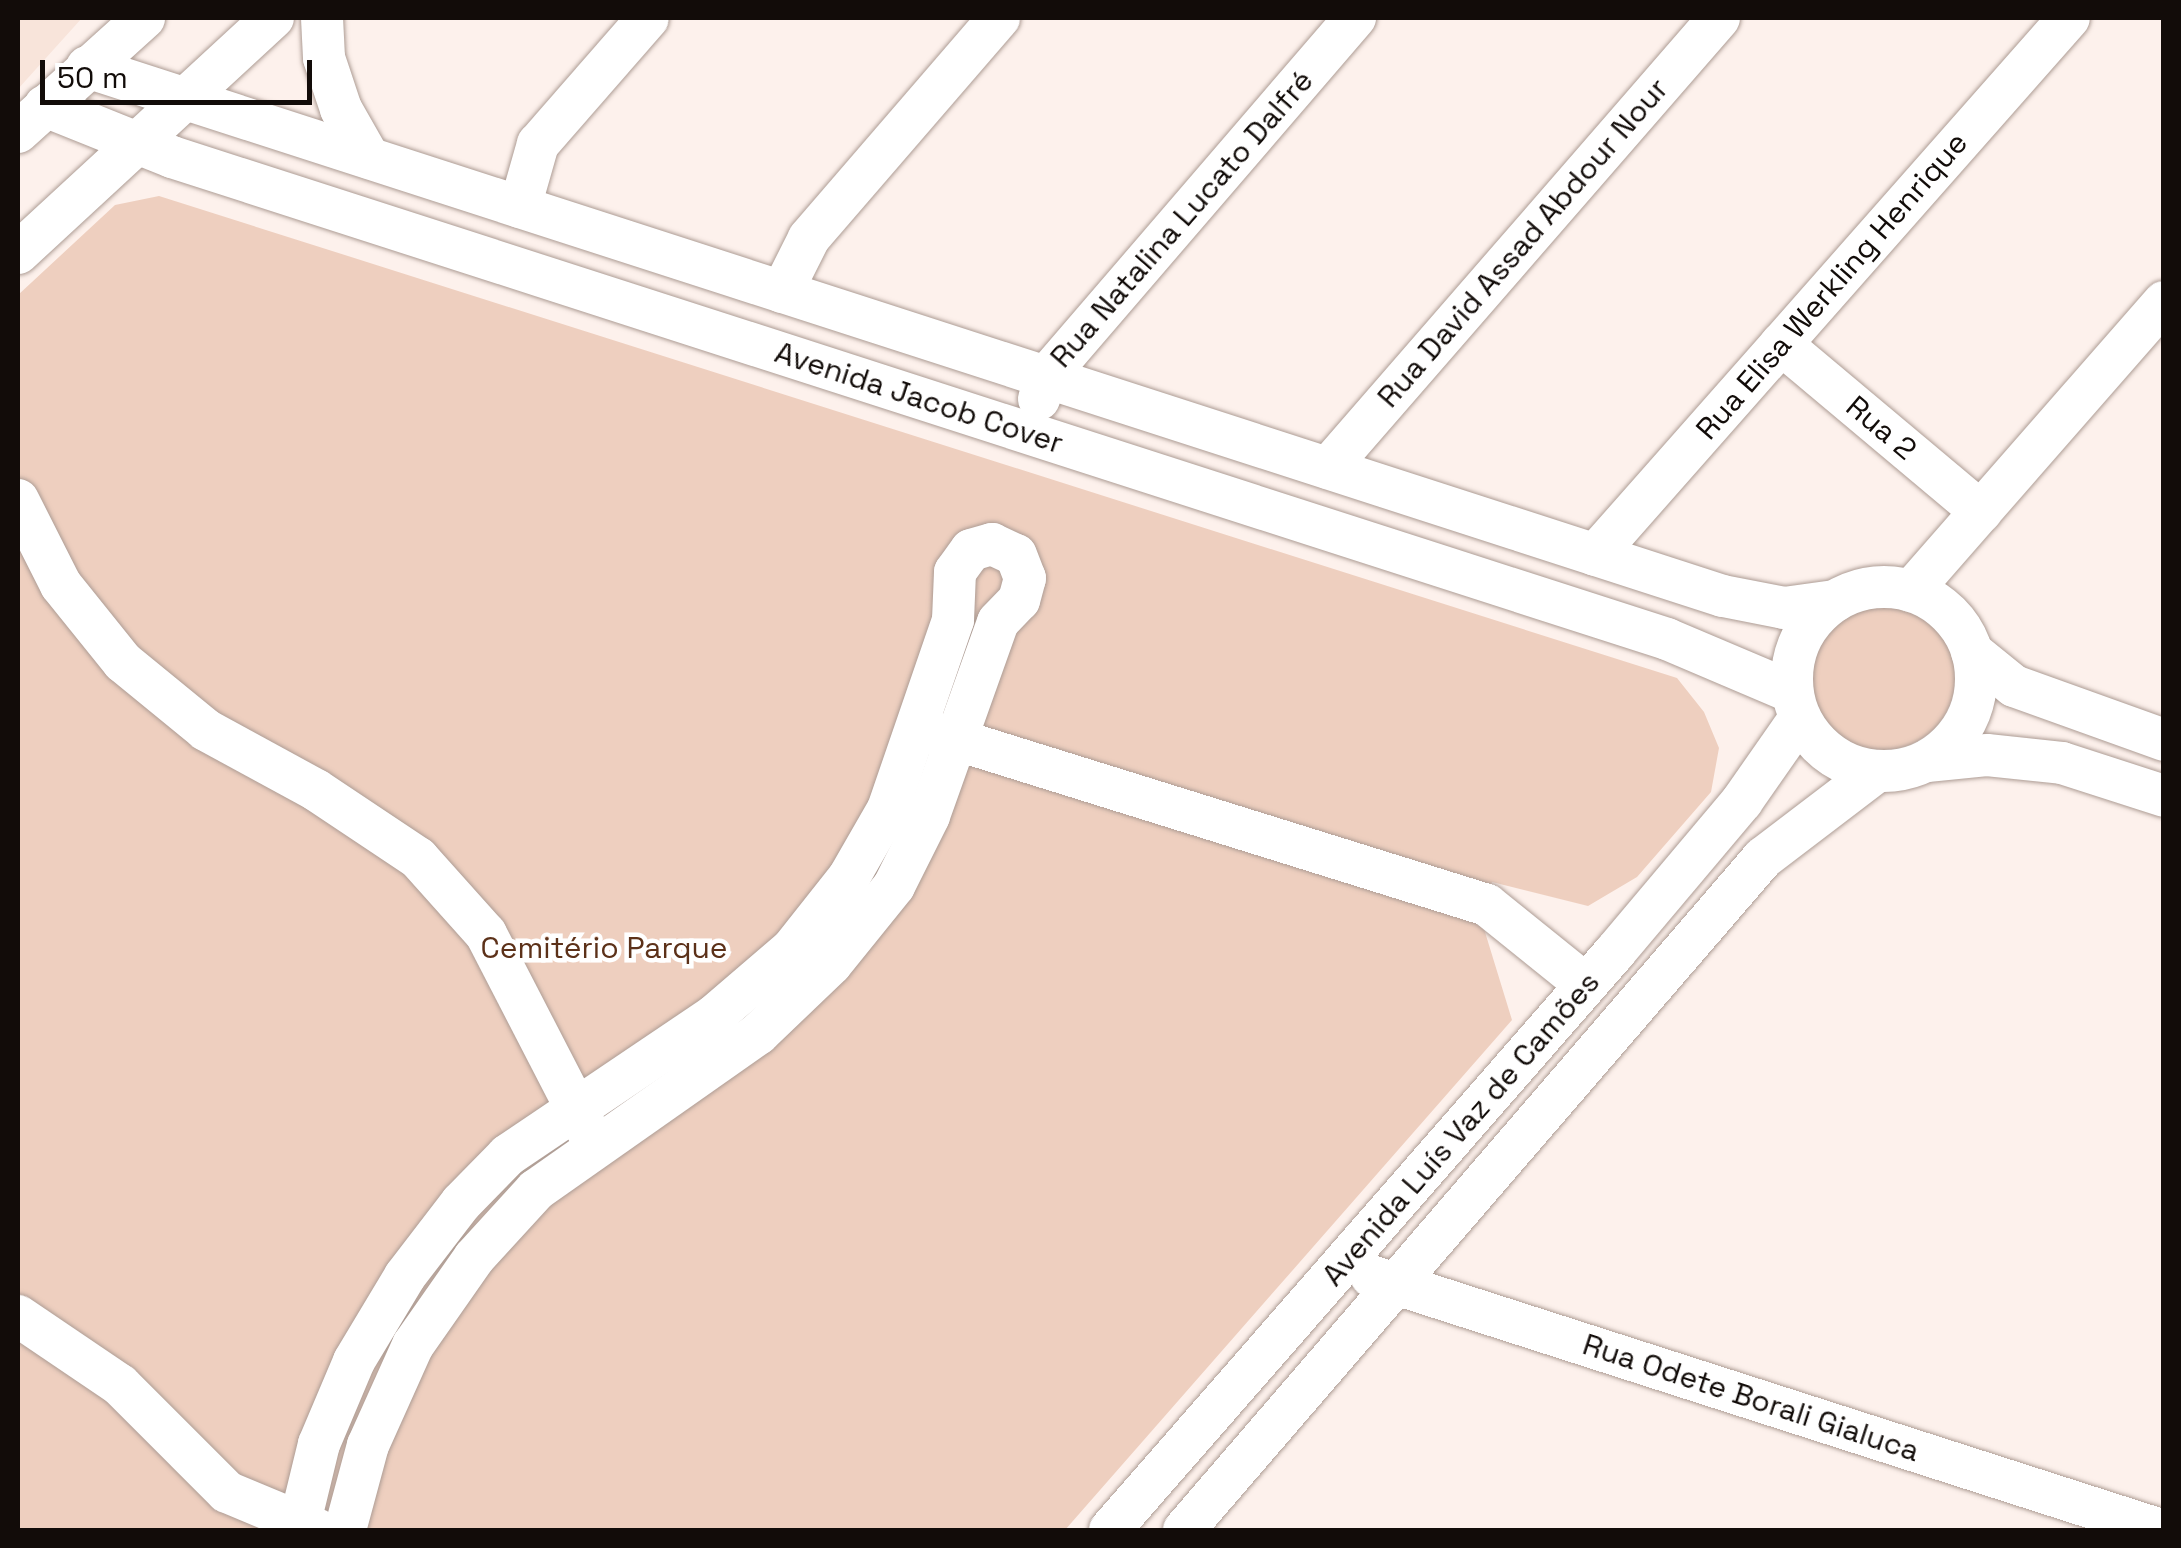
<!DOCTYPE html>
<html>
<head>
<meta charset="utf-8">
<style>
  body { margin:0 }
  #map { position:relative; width:2181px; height:1548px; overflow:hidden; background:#fdf1ec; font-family:"Space Grotesk",sans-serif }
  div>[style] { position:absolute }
  .built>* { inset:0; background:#f8e4da }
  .green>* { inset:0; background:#eecfbf }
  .round { border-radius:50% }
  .roads { filter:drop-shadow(0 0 2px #ad9c94) drop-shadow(0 0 2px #ad9c94) }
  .minor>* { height:42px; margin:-21px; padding:0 21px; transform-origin:21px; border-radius:21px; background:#fff }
  .minor>.ring { margin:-21px; padding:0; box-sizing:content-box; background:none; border:42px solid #fff; border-radius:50% }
  span { translate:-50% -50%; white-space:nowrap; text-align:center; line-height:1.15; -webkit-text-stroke:9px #fff; paint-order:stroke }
  .street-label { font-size:30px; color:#120c09 }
  .park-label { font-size:30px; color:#5c3119 }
  .frame { position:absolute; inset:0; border:20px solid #120c09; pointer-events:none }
  .scale { position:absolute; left:40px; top:60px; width:272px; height:45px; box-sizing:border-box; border:5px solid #120c09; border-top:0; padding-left:12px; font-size:30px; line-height:35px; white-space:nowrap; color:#120c09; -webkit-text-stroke:8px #fff; paint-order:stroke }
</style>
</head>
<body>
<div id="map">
  <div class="built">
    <div style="clip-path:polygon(18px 18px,82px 18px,18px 89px)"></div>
  </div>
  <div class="green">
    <div style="clip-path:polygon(159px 196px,1677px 678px,1704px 712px,1719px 748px,1711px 792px,1637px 877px,1588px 906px,1492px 882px,1481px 919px,1512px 1020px,1065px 1530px,18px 1530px,18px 295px,115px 205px)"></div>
    <div class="round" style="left:1811px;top:606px;width:144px;height:144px"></div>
  </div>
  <div class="roads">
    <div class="minor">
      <div style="left:322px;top:18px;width:40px;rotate:87.1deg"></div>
      <div style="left:324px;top:58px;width:54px;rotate:71.6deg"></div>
      <div style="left:341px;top:109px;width:56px;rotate:60.3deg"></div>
      <div style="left:87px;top:67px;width:1719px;rotate:17.92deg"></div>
      <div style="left:1723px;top:596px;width:62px;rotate:11.1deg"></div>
      <div style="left:1784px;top:608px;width:51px;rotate:-7.8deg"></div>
      <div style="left:45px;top:106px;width:137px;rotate:21.9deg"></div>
      <div style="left:172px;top:157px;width:1571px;rotate:17.87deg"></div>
      <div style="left:1667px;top:639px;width:136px;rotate:23deg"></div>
      <div style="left:18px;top:132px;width:170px;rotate:-42.1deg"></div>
      <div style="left:520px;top:207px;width:66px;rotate:-74.1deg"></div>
      <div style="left:538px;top:144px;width:167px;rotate:-48.9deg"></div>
      <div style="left:18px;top:253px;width:347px;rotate:-42.7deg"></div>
      <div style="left:782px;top:292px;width:60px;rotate:-63.4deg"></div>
      <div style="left:809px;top:238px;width:291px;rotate:-49.2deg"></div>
      <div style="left:1781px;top:344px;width:261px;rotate:40deg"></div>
      <div style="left:1039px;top:399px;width:23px;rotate:-72deg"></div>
      <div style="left:1046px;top:377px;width:474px;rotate:-49.3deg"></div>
      <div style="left:1328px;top:468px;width:596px;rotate:-49.01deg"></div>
      <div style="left:18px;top:500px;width:95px;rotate:63.2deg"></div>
      <div style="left:61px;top:585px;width:99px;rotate:51.2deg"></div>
      <div style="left:123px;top:662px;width:107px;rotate:39.3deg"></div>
      <div style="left:206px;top:730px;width:125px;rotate:28.6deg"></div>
      <div style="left:316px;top:790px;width:123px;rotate:33.7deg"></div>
      <div style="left:418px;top:858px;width:102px;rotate:48.2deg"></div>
      <div style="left:486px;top:934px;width:223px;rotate:62.7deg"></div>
      <div style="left:1595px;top:555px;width:716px;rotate:-48.57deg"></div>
      <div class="ring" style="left:1792px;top:587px;width:142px;height:142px"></div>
      <div style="left:1911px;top:591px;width:384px;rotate:-48.8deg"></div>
      <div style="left:1972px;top:652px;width:54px;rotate:39deg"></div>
      <div style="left:2014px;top:686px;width:159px;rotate:19.8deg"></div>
      <div style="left:932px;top:732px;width:581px;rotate:17.31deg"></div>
      <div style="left:1487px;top:905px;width:127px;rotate:38.9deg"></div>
      <div style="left:1927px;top:761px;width:60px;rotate:-5.7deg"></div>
      <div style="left:1987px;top:755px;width:75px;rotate:6.1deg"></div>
      <div style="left:2062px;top:763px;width:107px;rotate:17.9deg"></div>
      <div style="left:1371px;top:1276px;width:830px;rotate:17.82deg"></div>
      <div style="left:18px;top:1316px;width:123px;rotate:34.1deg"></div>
      <div style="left:120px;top:1385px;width:151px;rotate:45deg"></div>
      <div style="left:227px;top:1492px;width:99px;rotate:22.7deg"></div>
      <div style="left:298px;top:1530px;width:89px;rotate:-76.3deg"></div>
      <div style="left:319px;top:1444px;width:90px;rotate:-67.1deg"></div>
      <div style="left:354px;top:1361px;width:99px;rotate:-59deg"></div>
      <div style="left:405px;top:1276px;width:92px;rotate:-52.5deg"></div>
      <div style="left:461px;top:1203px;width:67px;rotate:-45.6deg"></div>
      <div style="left:508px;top:1155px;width:249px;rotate:-34deg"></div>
      <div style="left:714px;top:1016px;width:103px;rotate:-40.7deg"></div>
      <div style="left:792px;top:949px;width:92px;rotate:-51.6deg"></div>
      <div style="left:849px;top:877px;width:78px;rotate:-60.2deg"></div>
      <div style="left:888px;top:809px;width:200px;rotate:-71deg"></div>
      <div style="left:953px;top:620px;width:48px;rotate:-87.6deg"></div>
      <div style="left:955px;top:572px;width:27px;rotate:-54deg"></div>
      <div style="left:971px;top:550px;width:22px;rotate:-16deg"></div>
      <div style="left:992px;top:544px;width:26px;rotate:25deg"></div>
      <div style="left:1016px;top:555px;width:25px;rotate:69deg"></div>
      <div style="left:1025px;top:578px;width:23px;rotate:105deg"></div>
      <div style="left:1019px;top:600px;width:30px;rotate:134deg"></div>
      <div style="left:998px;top:622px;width:206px;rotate:109.6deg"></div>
      <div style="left:929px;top:816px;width:78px;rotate:116.6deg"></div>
      <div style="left:894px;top:886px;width:100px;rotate:128.9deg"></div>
      <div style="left:831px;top:964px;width:101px;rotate:136.2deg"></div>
      <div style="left:758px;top:1034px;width:271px;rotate:144.9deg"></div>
      <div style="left:536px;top:1190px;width:92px;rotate:132.4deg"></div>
      <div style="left:474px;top:1258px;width:106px;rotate:125deg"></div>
      <div style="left:413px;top:1345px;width:110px;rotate:114.2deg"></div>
      <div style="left:368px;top:1445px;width:88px;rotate:105.1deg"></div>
      <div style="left:1110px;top:1530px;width:768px;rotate:-48.86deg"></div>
      <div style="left:1615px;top:952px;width:197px;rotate:-49.9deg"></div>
      <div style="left:1742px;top:801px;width:101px;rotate:-55.1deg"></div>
      <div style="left:1184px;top:1530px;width:887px;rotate:-49.25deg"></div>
      <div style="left:1763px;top:858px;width:142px;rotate:-37.3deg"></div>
    </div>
  </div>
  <div class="street-label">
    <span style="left:1182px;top:219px;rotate:-49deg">Rua Natalina Lucato Dalfré</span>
    <span style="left:1523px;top:243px;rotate:-49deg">Rua David Assad Abdour Nour</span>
    <span style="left:1832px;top:286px;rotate:-49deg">Rua Elisa Werkling Henrique</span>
    <span style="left:919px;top:398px;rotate:18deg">Avenida Jacob Cover</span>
    <span style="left:1881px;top:428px;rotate:40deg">Rua 2</span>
    <span style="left:1461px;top:1129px;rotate:-49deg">Avenida Luís Vaz de Camões</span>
    <span style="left:1751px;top:1398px;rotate:18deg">Rua Odete Borali Gialuca</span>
  </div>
  <div class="park-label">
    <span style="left:604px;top:948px">Cemitério Parque</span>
  </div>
  <div class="frame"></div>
  <div class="scale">50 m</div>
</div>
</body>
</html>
